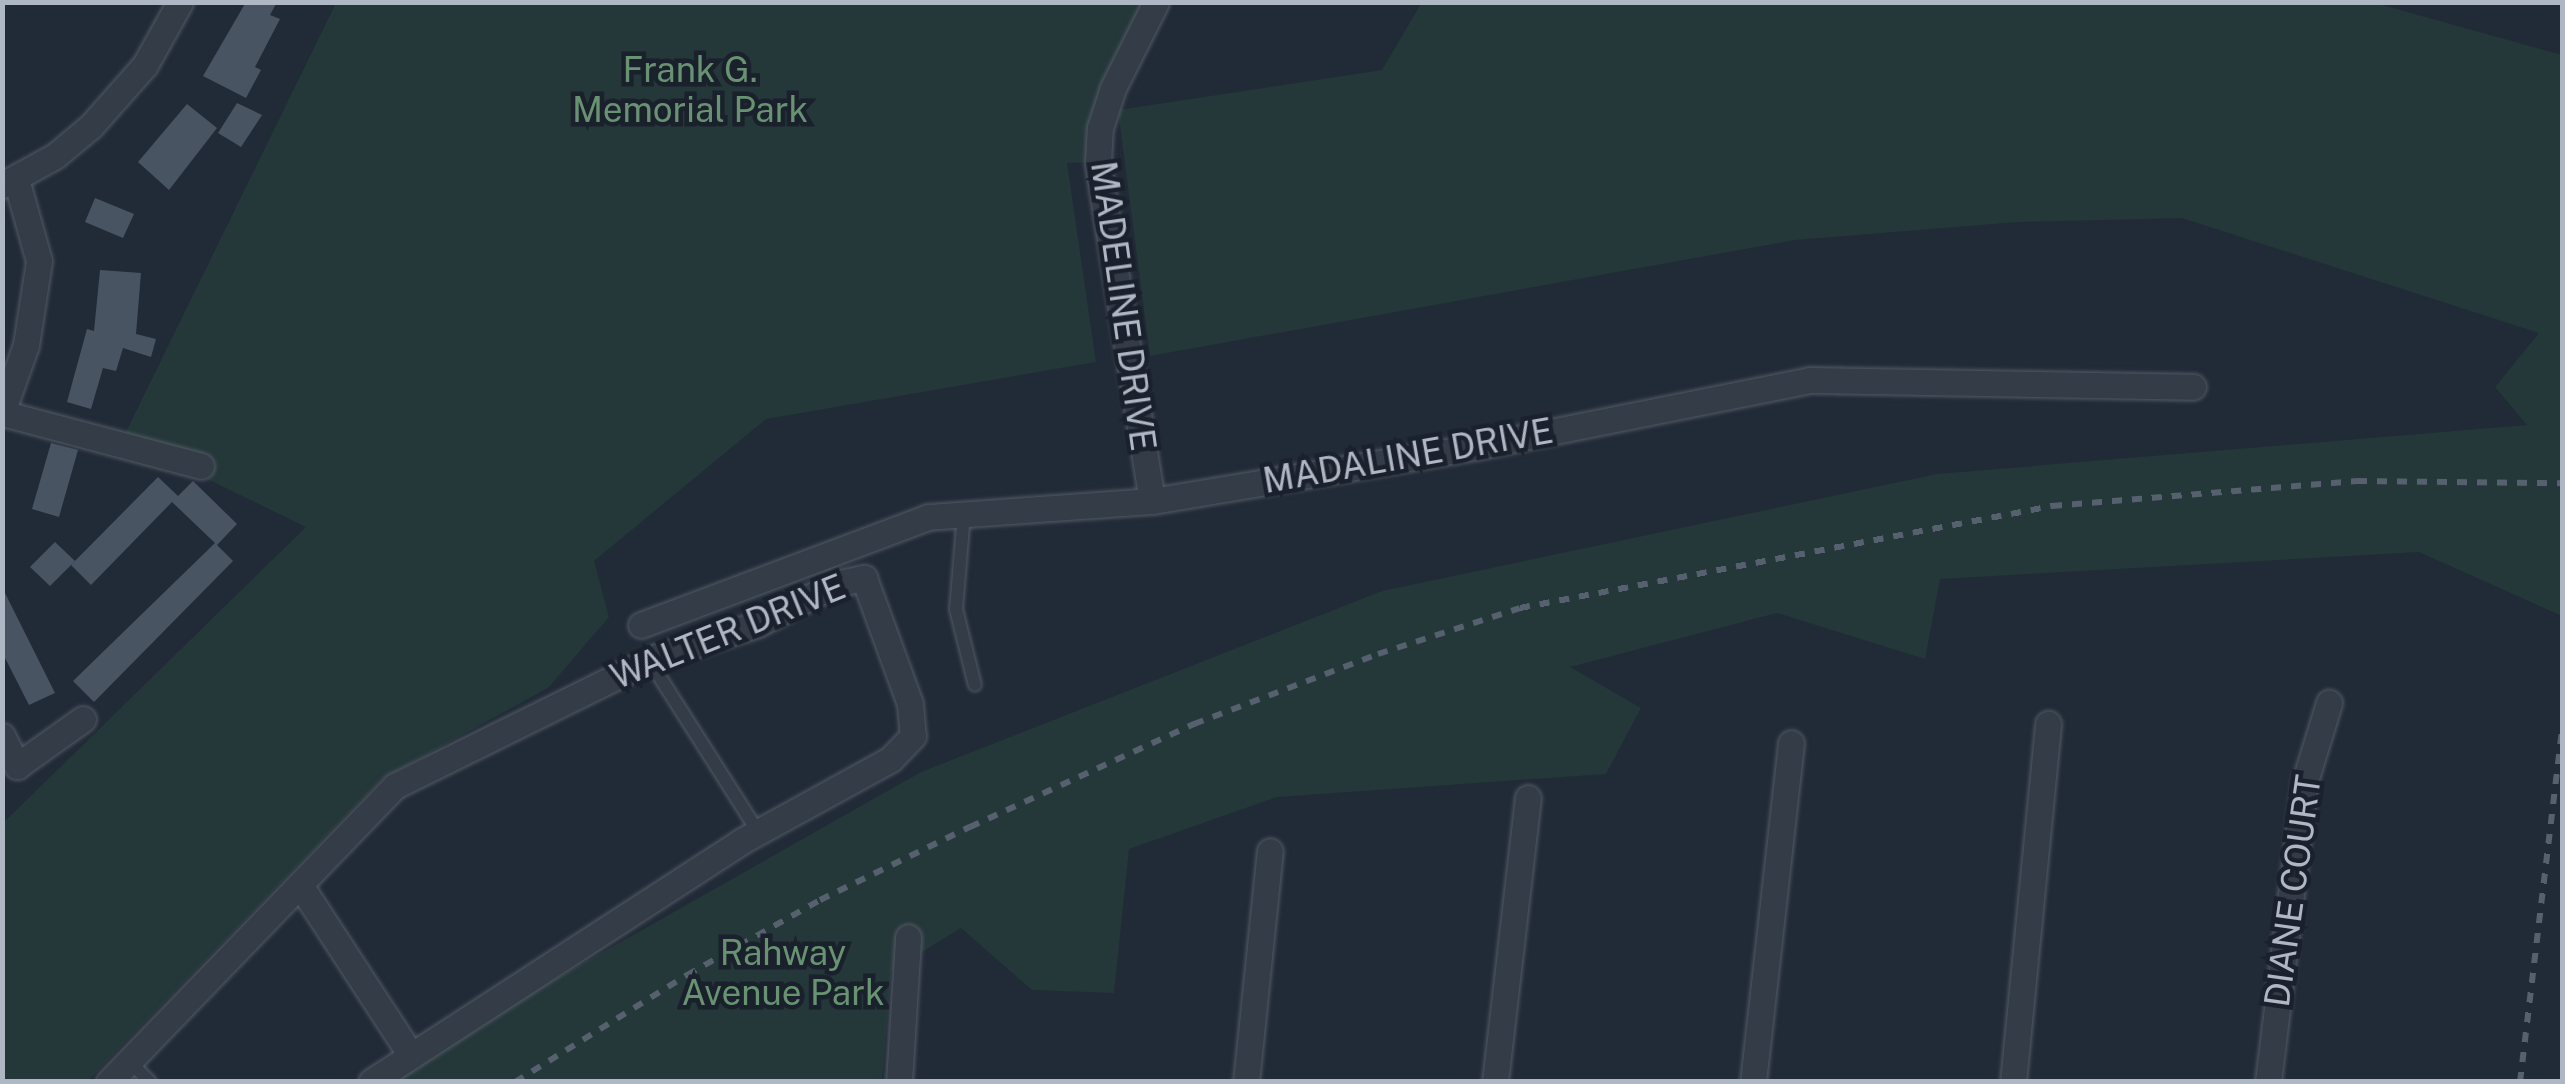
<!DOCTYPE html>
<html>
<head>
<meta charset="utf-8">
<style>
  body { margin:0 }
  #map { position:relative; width:2565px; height:1084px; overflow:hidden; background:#212a37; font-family:"Public Sans",sans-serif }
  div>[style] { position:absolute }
  .green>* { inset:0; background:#243739 }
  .building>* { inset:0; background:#495462 }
  .roads { filter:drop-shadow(0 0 2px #525a65) drop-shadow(0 0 2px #525a65) }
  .lane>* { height:12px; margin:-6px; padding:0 6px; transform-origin:6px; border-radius:6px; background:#343c47 }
  .street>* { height:25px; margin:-12.5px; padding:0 12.5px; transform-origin:12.5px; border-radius:12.5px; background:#343c47 }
  .rail>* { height:6px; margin-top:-3px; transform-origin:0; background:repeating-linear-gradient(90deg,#56606e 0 10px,transparent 0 20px) }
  span { translate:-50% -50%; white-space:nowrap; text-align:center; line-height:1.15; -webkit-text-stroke:9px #1a212c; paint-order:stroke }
  .park-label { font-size:35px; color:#679371 }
  .street-label { font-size:35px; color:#afb7c4 }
  .frame { position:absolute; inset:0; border:5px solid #afb7c4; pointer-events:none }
</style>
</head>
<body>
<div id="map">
  <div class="green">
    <div style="clip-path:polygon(1422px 2px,2375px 3px,2562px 55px,2562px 616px,2419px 552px,1940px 579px,1925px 659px,1777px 613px,1570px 667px,1641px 708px,1606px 774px,1277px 797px,1129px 849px,1114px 993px,1032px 990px,961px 928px,891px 971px,882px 1081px,384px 1082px,400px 1067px,921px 772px,1382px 591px,1937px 474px,2527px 425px,2495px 387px,2539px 333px,2182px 218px,2018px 222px,1795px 240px,1150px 356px,1118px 110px,1382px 70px)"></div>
    <div style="clip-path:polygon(336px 3px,1156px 3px,1098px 162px,1067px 163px,1096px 362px,766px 419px,594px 561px,609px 617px,548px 688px,382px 779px,88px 1081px,3px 1082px,3px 823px,306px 527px,123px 438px)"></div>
  </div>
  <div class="building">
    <div style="clip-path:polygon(246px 2px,277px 2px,270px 15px,280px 19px,255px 67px,261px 70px,246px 98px,203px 76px)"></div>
    <div style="clip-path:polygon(237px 103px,262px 115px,241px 147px,218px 133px)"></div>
    <div style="clip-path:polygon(187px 104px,217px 128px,169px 190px,138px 162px)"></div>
    <div style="clip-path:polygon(95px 198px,134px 214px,123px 238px,85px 222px)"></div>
    <div style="clip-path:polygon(100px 270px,141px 273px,136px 334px,156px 339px,151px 357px,123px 348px,116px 371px,103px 368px,91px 409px,67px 402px,87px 329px,94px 331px)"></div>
    <div style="clip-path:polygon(51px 443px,78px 450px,59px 517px,32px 509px)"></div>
    <div style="clip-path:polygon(158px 477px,178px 496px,193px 481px,237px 524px,217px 545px,233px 561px,94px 702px,73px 681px,215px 543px,172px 502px,91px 585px,71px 565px)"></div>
    <div style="clip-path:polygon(55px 542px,75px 561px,50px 586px,30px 567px)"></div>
    <div style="clip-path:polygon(2px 587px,55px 693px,29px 705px,2px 652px)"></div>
  </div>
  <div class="roads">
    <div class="lane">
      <div style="left:964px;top:514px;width:95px;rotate:94.8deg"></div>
      <div style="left:956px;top:609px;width:78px;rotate:76deg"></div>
      <div style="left:649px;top:660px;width:204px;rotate:57.6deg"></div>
      <div style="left:129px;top:1061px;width:30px;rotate:45deg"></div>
    </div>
    <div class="street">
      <div style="left:2px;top:185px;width:60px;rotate:-28.7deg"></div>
      <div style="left:55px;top:156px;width:47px;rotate:-39.8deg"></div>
      <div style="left:91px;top:126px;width:81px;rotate:-48.5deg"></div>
      <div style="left:145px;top:65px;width:72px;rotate:-60.9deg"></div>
      <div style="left:2px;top:412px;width:71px;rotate:-70.3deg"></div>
      <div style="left:26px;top:345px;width:85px;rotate:-81.2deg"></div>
      <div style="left:39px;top:261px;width:85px;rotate:-105.7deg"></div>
      <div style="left:2px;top:413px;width:206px;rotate:14.9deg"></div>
      <div style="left:1152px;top:501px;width:343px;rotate:-99.1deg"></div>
      <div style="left:1098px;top:162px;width:34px;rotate:-87deg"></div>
      <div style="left:1100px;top:128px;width:40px;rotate:-72deg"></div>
      <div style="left:1112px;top:90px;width:98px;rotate:-63.4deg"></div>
      <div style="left:641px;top:625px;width:307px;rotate:-20.6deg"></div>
      <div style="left:928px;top:517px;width:225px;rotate:-4.1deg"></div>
      <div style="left:1152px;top:501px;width:333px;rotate:-9.5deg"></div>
      <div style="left:1480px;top:446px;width:337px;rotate:-11.3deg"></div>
      <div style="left:1810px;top:380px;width:383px;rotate:1deg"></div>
      <div style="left:2px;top:736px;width:34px;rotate:63deg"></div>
      <div style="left:17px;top:766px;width:81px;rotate:-35.5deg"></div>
      <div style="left:300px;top:885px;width:203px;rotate:56.9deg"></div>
      <div style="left:109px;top:1082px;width:412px;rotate:-46deg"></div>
      <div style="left:395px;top:786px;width:289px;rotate:-26.3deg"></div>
      <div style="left:654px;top:658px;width:109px;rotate:-18.1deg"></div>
      <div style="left:758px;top:624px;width:87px;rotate:-27.5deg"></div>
      <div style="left:835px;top:584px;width:30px;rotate:-12deg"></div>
      <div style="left:864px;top:578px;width:134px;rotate:69.9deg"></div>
      <div style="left:910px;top:704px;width:32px;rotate:85deg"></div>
      <div style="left:913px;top:736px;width:32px;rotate:134deg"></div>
      <div style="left:891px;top:759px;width:170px;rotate:151.2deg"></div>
      <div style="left:742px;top:841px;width:442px;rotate:147deg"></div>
      <div style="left:899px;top:1082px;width:145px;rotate:-86.4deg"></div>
      <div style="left:1246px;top:1082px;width:232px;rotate:-84.1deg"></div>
      <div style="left:1495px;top:1082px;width:286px;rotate:-83.4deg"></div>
      <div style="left:1753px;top:1082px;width:341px;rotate:-83.6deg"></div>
      <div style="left:2013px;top:1082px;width:360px;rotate:-84.4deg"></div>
      <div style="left:2268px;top:1082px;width:303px;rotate:-83deg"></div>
      <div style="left:2305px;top:781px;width:82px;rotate:-72.9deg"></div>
    </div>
  </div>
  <div class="rail">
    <div style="left:515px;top:1082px;width:203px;rotate:-31.9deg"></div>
    <div style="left:687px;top:975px;width:153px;rotate:-29.4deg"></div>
    <div style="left:820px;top:900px;width:167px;rotate:-26deg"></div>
    <div style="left:970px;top:827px;width:247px;rotate:-24.7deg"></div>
    <div style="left:1194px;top:724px;width:197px;rotate:-20.8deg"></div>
    <div style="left:1378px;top:654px;width:149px;rotate:-17.9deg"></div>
    <div style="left:1520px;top:608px;width:542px;rotate:-10.85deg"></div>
    <div style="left:2052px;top:506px;width:306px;rotate:-4.7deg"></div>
    <div style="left:2357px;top:481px;width:205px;rotate:0.6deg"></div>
    <div style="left:2520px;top:1082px;width:354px;rotate:-83.2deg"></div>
  </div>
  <div class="park-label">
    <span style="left:690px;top:90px">Frank G.<br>Memorial Park</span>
    <span style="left:783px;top:973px">Rahway<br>Avenue Park</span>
  </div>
  <div class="street-label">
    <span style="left:1123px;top:306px;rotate:82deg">MADELINE DRIVE</span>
    <span style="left:1408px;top:456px;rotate:-10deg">MADALINE DRIVE</span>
    <span style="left:728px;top:632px;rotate:-22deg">WALTER DRIVE</span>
    <span style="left:2293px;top:891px;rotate:-82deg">DIANE COURT</span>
  </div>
  <div class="frame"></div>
</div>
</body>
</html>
